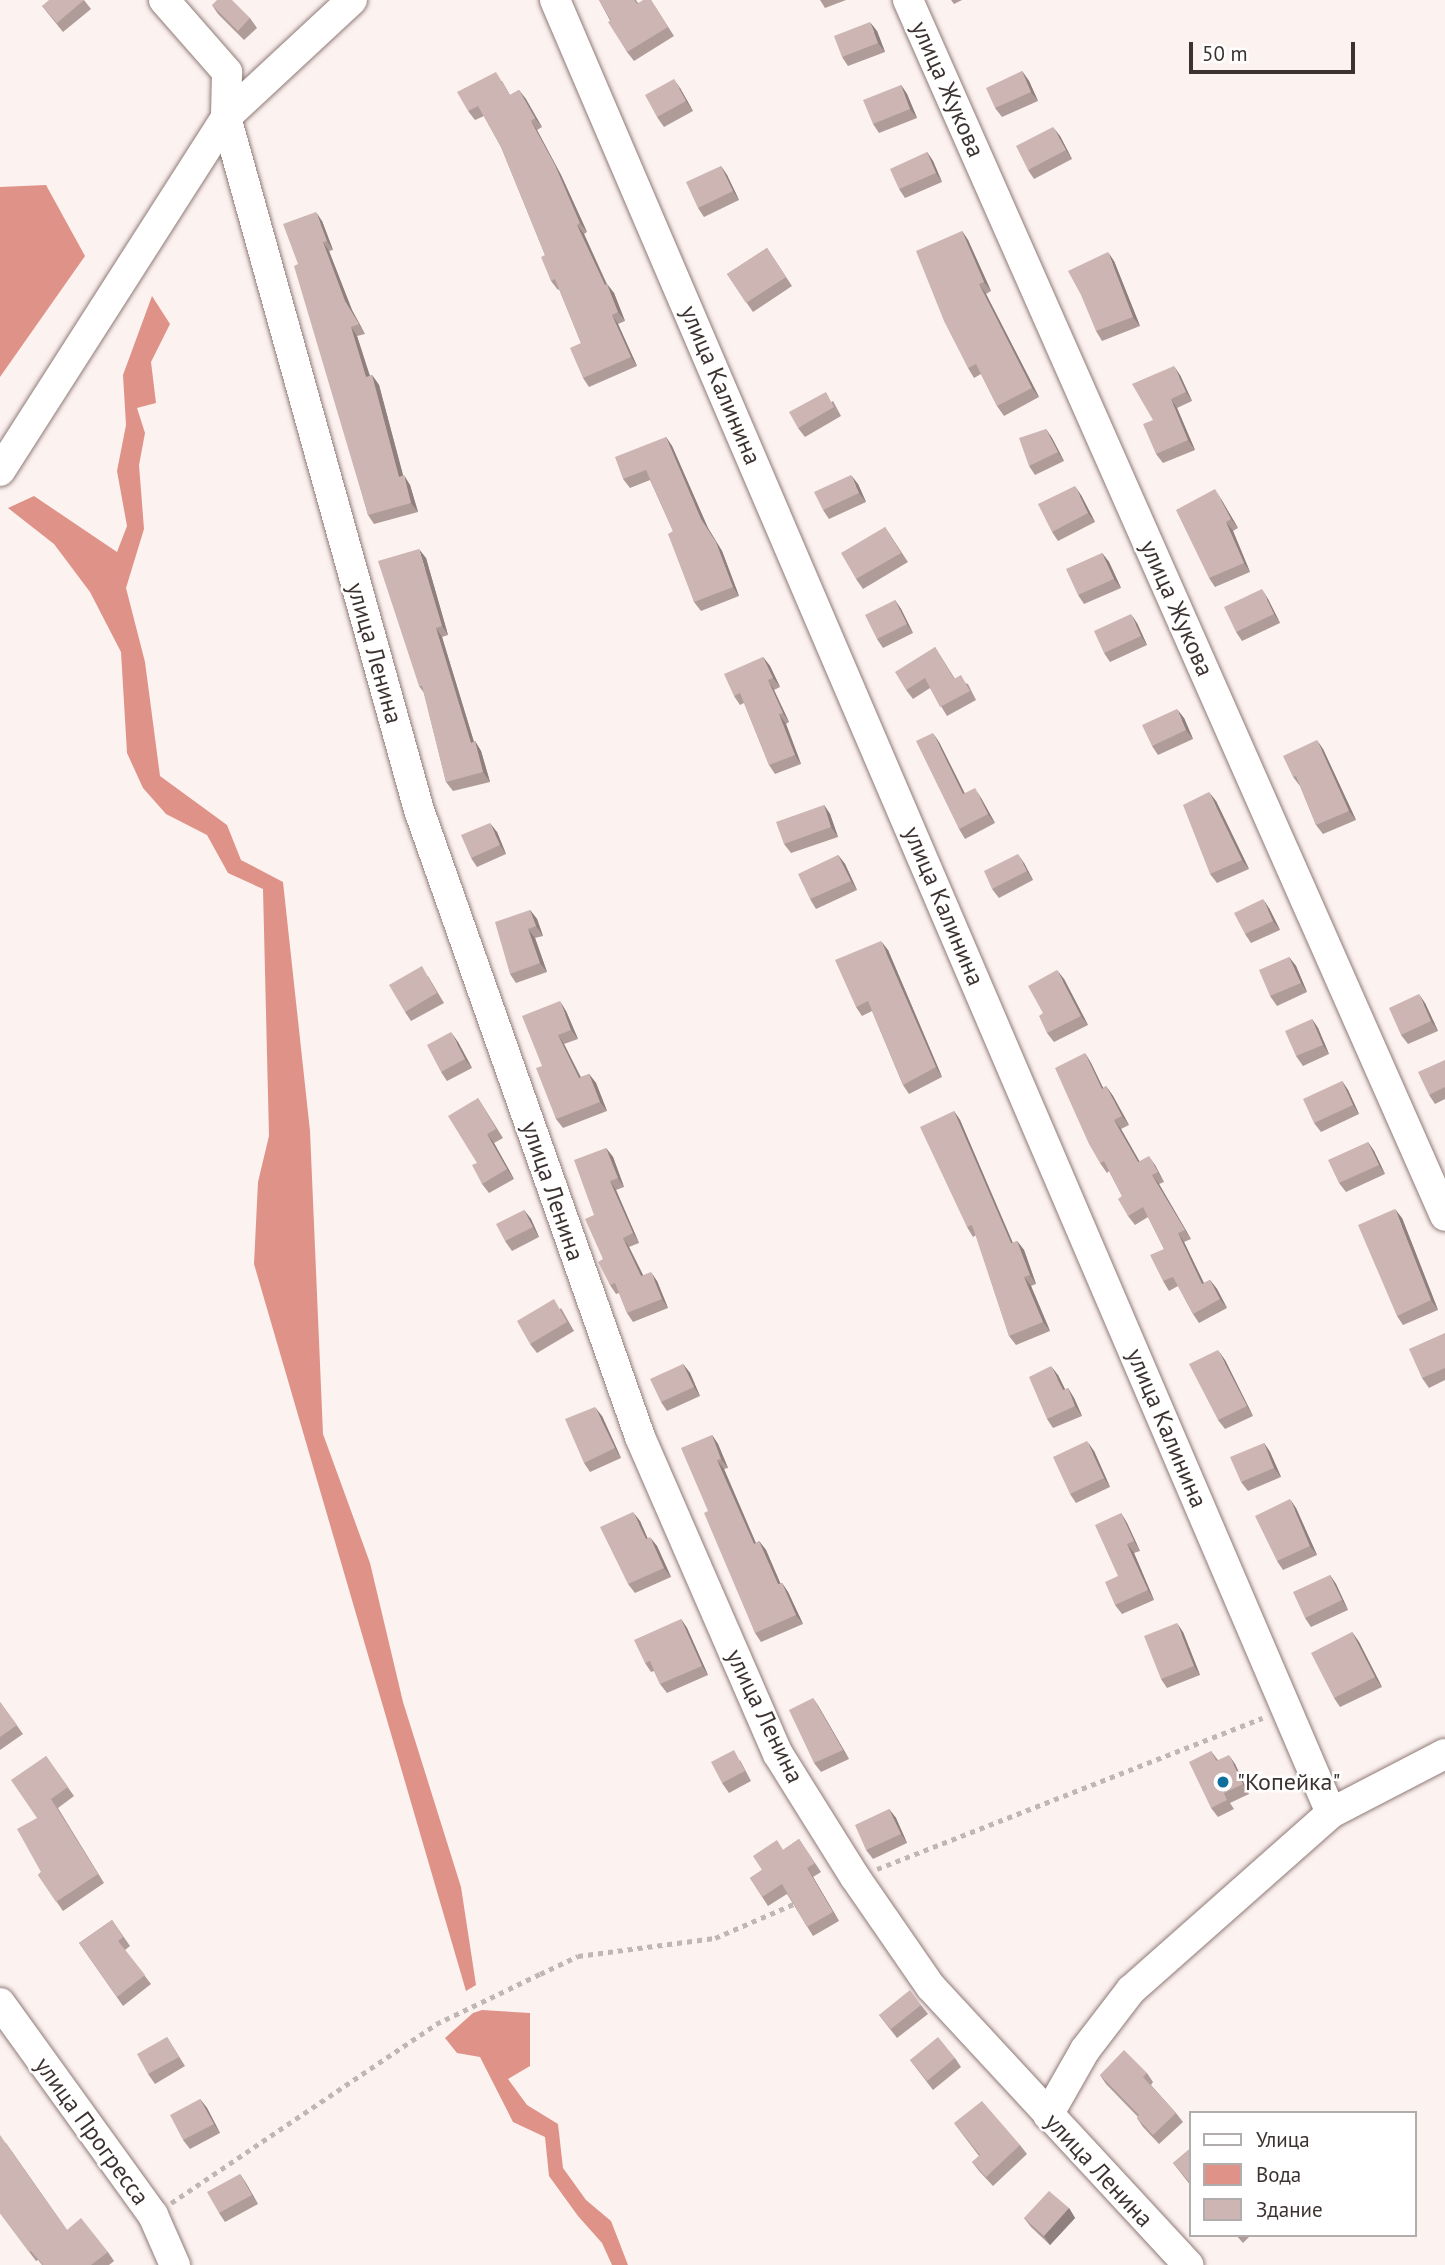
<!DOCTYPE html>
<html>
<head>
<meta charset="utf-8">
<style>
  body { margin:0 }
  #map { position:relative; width:1445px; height:2265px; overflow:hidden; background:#fcf2f0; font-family:"PT Sans",sans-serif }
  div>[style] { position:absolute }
  .water>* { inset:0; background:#df9288 }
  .path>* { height:4.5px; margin-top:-2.25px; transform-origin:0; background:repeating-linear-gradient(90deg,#c0b6b4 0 5px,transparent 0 10px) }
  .roads { filter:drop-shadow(0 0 2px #8f7a77) drop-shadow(0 0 2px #8f7a77) }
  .minor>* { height:30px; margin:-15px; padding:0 15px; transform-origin:15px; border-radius:15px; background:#fff }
  .wall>* { inset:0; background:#af9c99 }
  .shaded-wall>* { inset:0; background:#8f7f7d }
  .building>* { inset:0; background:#ccb5b2 }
  .dots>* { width:19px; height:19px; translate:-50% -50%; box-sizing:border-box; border:4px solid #fff; border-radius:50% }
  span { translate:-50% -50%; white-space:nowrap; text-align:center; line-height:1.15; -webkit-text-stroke:5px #fff; paint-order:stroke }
  .street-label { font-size:24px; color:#3c3331 }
  .poi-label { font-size:24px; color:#3c3331 }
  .left { translate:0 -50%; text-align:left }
  .legend { position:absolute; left:1189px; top:2111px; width:228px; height:126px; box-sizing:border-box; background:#fff; border:2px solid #b1adad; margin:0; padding:9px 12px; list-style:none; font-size:21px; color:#3c3331 }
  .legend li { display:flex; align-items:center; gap:14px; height:35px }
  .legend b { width:35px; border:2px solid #b1adad }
  .scale { position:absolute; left:1189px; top:42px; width:166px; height:32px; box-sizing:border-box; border:4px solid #3c3331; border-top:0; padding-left:9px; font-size:21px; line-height:24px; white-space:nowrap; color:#3c3331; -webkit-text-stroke:5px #fff; paint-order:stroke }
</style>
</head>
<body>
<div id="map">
  <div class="water">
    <div style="clip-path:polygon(46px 185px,85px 256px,0 377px,0 187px)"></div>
    <div style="clip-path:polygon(152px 296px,170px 324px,151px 362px,156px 403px,137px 408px,145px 433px,139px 465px,144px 529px,126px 588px,145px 662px,160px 776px,227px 825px,241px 860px,283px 882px,310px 1131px,323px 1434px,370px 1563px,403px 1702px,461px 1887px,476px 1985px,466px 1991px,254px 1264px,258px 1182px,269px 1136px,263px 889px,228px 873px,207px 835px,166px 814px,143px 788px,127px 753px,121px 652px,90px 592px,54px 544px,8px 508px,34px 496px,117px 552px,127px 526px,117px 471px,126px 425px,123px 375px)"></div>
    <div style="clip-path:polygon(482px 2010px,530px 2013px,530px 2066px,508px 2079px,527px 2105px,558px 2124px,563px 2168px,586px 2200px,611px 2221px,628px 2265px,612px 2265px,602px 2243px,578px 2216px,549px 2176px,545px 2137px,513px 2122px,480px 2057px,457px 2053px,445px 2038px,473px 2013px)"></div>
  </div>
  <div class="path">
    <div style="left:877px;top:1869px;width:414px;rotate:-21.4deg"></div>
    <div style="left:171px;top:2203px;width:320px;rotate:-34deg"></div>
    <div style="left:436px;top:2024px;width:115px;rotate:-25.7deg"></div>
    <div style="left:540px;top:1974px;width:42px;rotate:-25.3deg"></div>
    <div style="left:578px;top:1956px;width:138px;rotate:-7.5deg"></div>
    <div style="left:715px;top:1938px;width:90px;rotate:-23.4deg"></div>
  </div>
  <div class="roads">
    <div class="minor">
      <div style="left:164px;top:0;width:96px;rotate:48.8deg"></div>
      <div style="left:227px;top:72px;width:45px;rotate:91.3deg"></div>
      <div style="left:226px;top:117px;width:719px;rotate:74.44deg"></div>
      <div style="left:419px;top:810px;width:665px;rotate:70.58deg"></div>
      <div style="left:640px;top:1437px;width:346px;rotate:66.5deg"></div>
      <div style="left:778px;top:1754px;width:145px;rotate:58deg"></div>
      <div style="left:855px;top:1877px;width:134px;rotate:55.4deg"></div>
      <div style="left:931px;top:1987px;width:379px;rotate:47.2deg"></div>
      <div style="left:555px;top:0;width:1972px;rotate:66.83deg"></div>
      <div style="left:908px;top:0;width:1329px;rotate:66.17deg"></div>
      <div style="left:0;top:471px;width:420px;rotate:-57.4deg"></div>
      <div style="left:226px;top:117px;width:172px;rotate:-42.9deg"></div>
      <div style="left:0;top:2003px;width:261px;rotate:54.2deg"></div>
      <div style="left:153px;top:2215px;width:55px;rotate:66.3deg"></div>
      <div style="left:1048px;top:2115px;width:75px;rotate:-60.4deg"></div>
      <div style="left:1085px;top:2050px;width:76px;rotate:-52.5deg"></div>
      <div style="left:1131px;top:1990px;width:267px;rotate:-41.5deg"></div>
      <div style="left:1331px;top:1813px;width:128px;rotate:-27.4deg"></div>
    </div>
  </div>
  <div class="wall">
    <div style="clip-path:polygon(84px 0,91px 9px,63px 32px,42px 6px)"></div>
    <div style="clip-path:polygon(599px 0,636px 0,638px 3px,651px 0,674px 36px,634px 61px,627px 52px)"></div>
    <div style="clip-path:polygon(820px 0,846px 0,825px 8px)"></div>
    <div style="clip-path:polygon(951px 0,962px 0,954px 4px)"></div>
    <div style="clip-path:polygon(212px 5px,250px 18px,257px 28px,244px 40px,218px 14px)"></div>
    <div style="clip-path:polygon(877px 31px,885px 52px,848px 66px,842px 57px)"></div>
    <div style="clip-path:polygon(1022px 71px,1029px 81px,1038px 101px,1002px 117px,995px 108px)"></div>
    <div style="clip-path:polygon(502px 81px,510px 95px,519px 90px,542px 127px,537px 130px,561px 175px,587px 232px,584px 234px,607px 284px,614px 293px,625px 321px,618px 324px,637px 366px,589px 387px,583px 378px,581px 343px,559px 289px,558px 290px,551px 281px,545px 255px,501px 147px,484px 116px,475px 120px,468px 111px)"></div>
    <div style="clip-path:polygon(901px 85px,907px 94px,917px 118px,879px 133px,873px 124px)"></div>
    <div style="clip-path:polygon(680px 88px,693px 111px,664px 127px,657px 117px)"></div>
    <div style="clip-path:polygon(1060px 136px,1072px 159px,1034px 179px,1028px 170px)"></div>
    <div style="clip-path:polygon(927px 152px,933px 161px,942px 182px,905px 198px,899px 189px)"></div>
    <div style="clip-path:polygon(721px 166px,727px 175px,739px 200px,704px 217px,698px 208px)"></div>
    <div style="clip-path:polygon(322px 221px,333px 250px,329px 251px,352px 310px,365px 334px,357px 336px,370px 376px,372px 375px,379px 385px,403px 476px,410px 485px,418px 512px,374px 524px,368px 515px,298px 264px)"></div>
    <div style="clip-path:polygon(962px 231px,968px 240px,991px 291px,986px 294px,1039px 397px,1004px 416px,997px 406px,981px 374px,974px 378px,968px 368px)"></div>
    <div style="clip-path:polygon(767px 248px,792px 286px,753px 312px,727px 274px)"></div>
    <div style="clip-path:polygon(1114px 261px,1140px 326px,1102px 341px,1096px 331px)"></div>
    <div style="clip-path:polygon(1180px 375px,1192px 401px,1177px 408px,1195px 450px,1163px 463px,1156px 454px,1153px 420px)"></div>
    <div style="clip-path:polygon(833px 401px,841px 416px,805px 437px,798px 428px)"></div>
    <div style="clip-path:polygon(1046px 429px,1052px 438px,1064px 461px,1035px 475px,1029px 466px)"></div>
    <div style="clip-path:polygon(666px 437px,672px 446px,708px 528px,722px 551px,739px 596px,701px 611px,694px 602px,673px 531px,650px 480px,630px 488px,623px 479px)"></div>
    <div style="clip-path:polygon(858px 484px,866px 502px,829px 519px,823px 510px)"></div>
    <div style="clip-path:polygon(1081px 495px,1095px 522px,1058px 541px,1052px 532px)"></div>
    <div style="clip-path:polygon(1221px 499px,1238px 528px,1233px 531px,1250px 572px,1215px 587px,1209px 578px)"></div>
    <div style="clip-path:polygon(885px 527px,908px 562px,863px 589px,856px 579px)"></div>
    <div style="clip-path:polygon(1102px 553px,1109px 562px,1121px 588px,1084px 604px,1078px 595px)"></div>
    <div style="clip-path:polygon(426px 558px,448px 635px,442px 637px,474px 742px,475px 741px,481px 751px,490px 782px,453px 791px,446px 782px,424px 693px,419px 686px)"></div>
    <div style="clip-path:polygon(1268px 599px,1280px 623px,1242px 641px,1236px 632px)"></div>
    <div style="clip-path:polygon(895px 600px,901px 609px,913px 633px,883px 648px,877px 639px)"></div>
    <div style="clip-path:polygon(1137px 623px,1147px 645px,1110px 662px,1104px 653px)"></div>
    <div style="clip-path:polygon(935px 647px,955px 679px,968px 684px,976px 700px,947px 716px,930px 688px,913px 699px,906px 690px)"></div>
    <div style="clip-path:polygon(763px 657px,770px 666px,780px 687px,774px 690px,789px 722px,786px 724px,801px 764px,775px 774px,769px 765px,744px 703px,740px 705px,734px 696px)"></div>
    <div style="clip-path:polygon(1184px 718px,1193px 739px,1158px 755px,1152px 746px)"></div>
    <div style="clip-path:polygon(939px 742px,965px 794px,981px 798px,995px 823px,965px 839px,959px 829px)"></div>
    <div style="clip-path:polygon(1323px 749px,1356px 820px,1323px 834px,1316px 825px,1300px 786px,1293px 777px)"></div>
    <div style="clip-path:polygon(1216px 801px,1249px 869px,1217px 883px,1210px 874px)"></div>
    <div style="clip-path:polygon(824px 805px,830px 814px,838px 837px,791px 853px,784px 844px)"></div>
    <div style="clip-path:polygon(497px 832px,506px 854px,477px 867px,471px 858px)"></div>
    <div style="clip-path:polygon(838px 855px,845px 864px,857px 890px,816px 909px,810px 899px)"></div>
    <div style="clip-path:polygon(1024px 863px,1033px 880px,999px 898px,992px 889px)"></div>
    <div style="clip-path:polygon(1269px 908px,1280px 930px,1251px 943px,1245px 934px)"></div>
    <div style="clip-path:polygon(530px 910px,537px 919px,543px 936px,535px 938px,547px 972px,516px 983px,510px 974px)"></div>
    <div style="clip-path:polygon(888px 950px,942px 1077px,909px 1094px,903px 1085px,872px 1011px,862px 1016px,856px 1007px)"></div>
    <div style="clip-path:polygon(1289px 957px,1296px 966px,1307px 992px,1277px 1006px,1270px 996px)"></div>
    <div style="clip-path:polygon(428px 976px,444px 1003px,411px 1021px,405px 1012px)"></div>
    <div style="clip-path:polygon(1064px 979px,1088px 1025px,1054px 1042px,1047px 1033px,1043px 1013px)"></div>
    <div style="clip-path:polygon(1425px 1003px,1438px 1031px,1408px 1044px,1401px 1035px)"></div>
    <div style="clip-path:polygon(566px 1011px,578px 1039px,564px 1044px,581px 1077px,589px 1074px,596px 1083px,607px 1111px,563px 1128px,556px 1119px,542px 1066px)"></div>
    <div style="clip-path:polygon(1312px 1019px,1318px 1028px,1329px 1054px,1303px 1066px,1296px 1056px)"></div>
    <div style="clip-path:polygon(458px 1042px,472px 1068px,447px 1081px,441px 1072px)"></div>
    <div style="clip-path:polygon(1085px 1053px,1091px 1063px,1103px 1088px,1106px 1086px,1113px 1096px,1129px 1125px,1121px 1129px,1139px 1161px,1155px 1165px,1164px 1182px,1159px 1184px,1191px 1239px,1184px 1242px,1204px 1283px,1210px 1280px,1217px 1289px,1227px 1308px,1199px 1323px,1193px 1314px,1178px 1286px,1169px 1291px,1163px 1281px,1164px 1249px,1148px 1217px,1135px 1225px,1128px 1216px,1122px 1196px,1109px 1171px,1107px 1173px,1100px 1163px)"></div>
    <div style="clip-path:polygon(1445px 1060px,1445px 1099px,1435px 1104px,1429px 1095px)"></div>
    <div style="clip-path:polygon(1342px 1081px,1348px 1090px,1359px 1114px,1321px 1132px,1314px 1123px)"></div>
    <div style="clip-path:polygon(478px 1098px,503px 1138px,494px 1143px,514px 1179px,489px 1193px,482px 1184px,477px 1163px)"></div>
    <div style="clip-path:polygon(954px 1111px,960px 1120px,1013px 1243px,1017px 1241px,1024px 1250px,1036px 1284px,1031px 1286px,1050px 1331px,1016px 1345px,1009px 1336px,976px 1235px,973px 1237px,967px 1227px)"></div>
    <div style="clip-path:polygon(1368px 1142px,1374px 1151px,1385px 1174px,1346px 1192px,1339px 1183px)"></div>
    <div style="clip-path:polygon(606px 1148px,613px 1157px,624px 1187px,616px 1190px,639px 1243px,629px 1247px,643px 1275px,657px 1281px,668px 1308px,633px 1322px,627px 1313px,619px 1293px,616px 1294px,610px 1285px,603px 1259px,594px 1215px)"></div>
    <div style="clip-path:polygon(524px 1210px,531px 1219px,539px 1237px,512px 1251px,505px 1241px)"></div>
    <div style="clip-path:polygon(1402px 1218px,1438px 1310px,1403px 1325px,1397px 1316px)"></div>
    <div style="clip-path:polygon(561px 1308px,574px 1331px,537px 1353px,530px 1344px)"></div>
    <div style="clip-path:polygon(1445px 1333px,1445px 1380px,1429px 1388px,1422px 1378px)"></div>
    <div style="clip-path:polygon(1225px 1360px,1253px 1416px,1225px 1429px,1218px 1420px)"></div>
    <div style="clip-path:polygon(683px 1364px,690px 1373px,700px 1396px,667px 1411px,661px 1402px)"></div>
    <div style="clip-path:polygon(1058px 1375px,1065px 1390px,1068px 1388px,1074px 1398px,1082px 1416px,1053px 1428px,1047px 1419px)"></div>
    <div style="clip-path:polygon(602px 1416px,621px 1458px,590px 1472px,584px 1463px)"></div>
    <div style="clip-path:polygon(712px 1435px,718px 1444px,728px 1468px,724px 1469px,756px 1543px,759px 1541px,766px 1550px,780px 1583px,782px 1583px,788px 1592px,803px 1624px,761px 1642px,755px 1633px,708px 1511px)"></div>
    <div style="clip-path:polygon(1264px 1443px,1270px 1452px,1281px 1477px,1248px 1491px,1241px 1482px)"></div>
    <div style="clip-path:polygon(1094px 1451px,1110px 1487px,1076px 1503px,1070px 1494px)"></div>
    <div style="clip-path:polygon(1296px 1508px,1317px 1555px,1283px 1570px,1277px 1561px)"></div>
    <div style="clip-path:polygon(1121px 1513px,1127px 1523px,1140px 1551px,1134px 1553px,1154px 1600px,1122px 1614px,1115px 1605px,1118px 1576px)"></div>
    <div style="clip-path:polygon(640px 1521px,648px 1539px,657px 1546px,671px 1577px,635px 1593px,628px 1584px)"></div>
    <div style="clip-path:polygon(1330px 1575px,1336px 1584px,1348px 1610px,1311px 1627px,1305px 1618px)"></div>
    <div style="clip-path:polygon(681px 1619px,687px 1628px,708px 1675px,667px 1693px,660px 1684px,654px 1671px,651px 1672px,645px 1663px)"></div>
    <div style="clip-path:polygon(1183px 1632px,1200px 1675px,1167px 1688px,1161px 1679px)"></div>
    <div style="clip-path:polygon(1352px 1632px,1359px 1642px,1382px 1687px,1340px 1707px,1334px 1698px)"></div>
    <div style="clip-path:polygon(813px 1698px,849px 1759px,821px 1772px,814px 1763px)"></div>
    <div style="clip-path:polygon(0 1702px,23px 1734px,0 1750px)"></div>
    <div style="clip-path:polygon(1211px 1751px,1218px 1760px,1235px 1764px,1249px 1794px,1230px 1803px,1234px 1809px,1218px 1817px,1211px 1808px)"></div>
    <div style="clip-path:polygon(46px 1756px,74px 1796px,58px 1808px,104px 1883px,63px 1911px,38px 1875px,41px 1872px,37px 1818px)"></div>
    <div style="clip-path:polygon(740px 1760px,751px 1781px,729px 1793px,722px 1783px)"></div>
    <div style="clip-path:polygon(889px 1809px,896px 1818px,907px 1843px,873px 1859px,866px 1850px)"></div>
    <div style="clip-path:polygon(799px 1839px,821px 1872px,813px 1877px,839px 1921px,813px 1936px,787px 1894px,768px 1906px,750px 1878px,762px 1870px,783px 1850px)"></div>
    <div style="clip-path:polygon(112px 1920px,130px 1946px,125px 1950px,151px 1984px,123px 2006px,79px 1943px)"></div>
    <div style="clip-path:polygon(921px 2005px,928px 2014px,897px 2038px,879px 2015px)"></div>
    <div style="clip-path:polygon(167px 2037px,185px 2066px,155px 2084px,148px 2074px)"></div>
    <div style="clip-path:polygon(955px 2058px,961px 2067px,933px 2090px,910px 2060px)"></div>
    <div style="clip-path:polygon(1147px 2073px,1153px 2082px,1151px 2085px,1176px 2113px,1183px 2122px,1159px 2144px,1143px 2127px,1137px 2118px,1138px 2117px,1106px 2084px,1100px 2075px)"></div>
    <div style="clip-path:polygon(200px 2099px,207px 2108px,220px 2133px,190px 2149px,183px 2140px)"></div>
    <div style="clip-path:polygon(954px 2123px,1020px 2145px,1027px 2154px,993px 2186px,979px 2171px,972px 2162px,979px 2156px)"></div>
    <div style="clip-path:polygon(6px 2143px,67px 2230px,108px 2252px,114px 2261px,109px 2265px,42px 2265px,38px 2260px,36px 2261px,0 2213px)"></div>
    <div style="clip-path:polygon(1191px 2148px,1191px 2186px,1173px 2163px)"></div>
    <div style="clip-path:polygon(240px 2174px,258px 2204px,225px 2222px,219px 2213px)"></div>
    <div style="clip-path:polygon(1069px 2208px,1075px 2218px,1050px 2245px,1031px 2227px,1024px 2218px)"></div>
    <div style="clip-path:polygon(1236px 2235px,1251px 2235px,1243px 2243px)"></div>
  </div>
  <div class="shaded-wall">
    <div style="clip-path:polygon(870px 22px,877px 31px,885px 52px,878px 43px)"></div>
    <div style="clip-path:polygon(1022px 71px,1029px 81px,1038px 101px,1031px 92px)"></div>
    <div style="clip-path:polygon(674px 79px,680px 88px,693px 111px,686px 101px)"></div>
    <div style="clip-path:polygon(901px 85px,907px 94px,917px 118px,910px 109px)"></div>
    <div style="clip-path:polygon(519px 90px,526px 99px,542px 127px,535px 118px)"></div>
    <div style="clip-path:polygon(531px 121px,537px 130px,561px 175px,587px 232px,580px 223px)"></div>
    <div style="clip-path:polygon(1053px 127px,1060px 136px,1072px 159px,1066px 150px)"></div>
    <div style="clip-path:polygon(927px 152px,933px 161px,942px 182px,936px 173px)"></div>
    <div style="clip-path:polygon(721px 166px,727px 175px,739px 200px,733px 191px)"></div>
    <div style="clip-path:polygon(316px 212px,322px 221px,333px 250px,327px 241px)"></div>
    <div style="clip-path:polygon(577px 225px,584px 234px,610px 292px,607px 284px,614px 293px,625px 321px,618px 312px,605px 285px)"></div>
    <div style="clip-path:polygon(962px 231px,968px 240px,991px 291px,984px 282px)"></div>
    <div style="clip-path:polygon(323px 242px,329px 251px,352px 310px,365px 334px,345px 301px)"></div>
    <div style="clip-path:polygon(1108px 252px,1114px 261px,1140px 326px,1133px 317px)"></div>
    <div style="clip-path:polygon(979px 284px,986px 294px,1039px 397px,1032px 388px)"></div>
    <div style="clip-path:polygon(612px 315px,618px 324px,637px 366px,631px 357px)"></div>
    <div style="clip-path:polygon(351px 327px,357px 336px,373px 386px,366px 377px)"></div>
    <div style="clip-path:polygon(1174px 366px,1180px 375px,1192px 401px,1186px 392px)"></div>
    <div style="clip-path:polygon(372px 375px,379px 385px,406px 486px,399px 477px)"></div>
    <div style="clip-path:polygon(1171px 399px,1177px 408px,1195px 450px,1188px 440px)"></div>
    <div style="clip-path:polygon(1046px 429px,1052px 438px,1064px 461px,1058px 452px)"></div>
    <div style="clip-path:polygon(666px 437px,672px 446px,708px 528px,722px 551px,739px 596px,733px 587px,701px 519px)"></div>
    <div style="clip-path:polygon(404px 475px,410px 485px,418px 512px,411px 503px)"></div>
    <div style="clip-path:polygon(851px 475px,858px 484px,866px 502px,859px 493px)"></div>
    <div style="clip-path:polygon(1075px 486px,1081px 495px,1095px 522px,1088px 513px)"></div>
    <div style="clip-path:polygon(1215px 489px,1221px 499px,1238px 528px,1231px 519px)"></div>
    <div style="clip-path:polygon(1226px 522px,1233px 531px,1250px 572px,1244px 563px)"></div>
    <div style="clip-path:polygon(419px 549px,426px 558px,448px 635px,442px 626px)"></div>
    <div style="clip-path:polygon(1102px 553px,1109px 562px,1121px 588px,1114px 579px)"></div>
    <div style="clip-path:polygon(1262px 589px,1268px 599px,1280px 623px,1274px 614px)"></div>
    <div style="clip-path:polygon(895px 600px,901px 609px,913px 633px,907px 624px)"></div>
    <div style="clip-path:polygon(1131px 614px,1137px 623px,1147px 645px,1141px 636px)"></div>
    <div style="clip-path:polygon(436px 628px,442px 637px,477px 752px,471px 743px)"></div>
    <div style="clip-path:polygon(763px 657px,770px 666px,780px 687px,773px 678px)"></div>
    <div style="clip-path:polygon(768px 680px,774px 690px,789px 722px,783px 713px)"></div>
    <div style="clip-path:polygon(1177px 709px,1184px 718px,1193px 739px,1186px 730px)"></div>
    <div style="clip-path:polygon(779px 714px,786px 724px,801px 764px,795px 755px)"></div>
    <div style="clip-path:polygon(933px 733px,939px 742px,970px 804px,963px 794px)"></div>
    <div style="clip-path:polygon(1317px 740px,1323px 749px,1356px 820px,1349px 811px)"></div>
    <div style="clip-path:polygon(475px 741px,481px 751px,490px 782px,483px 772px)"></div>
    <div style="clip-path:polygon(975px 788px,981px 798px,995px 823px,988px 814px)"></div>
    <div style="clip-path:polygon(1209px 792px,1216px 801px,1249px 869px,1242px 860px)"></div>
    <div style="clip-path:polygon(824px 805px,830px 814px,838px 837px,831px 827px)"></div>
    <div style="clip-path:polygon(490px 823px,497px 832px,506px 854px,500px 845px)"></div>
    <div style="clip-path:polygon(1018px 854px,1024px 863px,1033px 880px,1027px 871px)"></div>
    <div style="clip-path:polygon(838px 855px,845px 864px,857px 890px,851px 881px)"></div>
    <div style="clip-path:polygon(1263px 899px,1269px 908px,1280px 930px,1273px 921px)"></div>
    <div style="clip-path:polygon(530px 910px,537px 919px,543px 936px,536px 926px)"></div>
    <div style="clip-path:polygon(528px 929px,535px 938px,547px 972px,540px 963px)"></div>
    <div style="clip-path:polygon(881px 941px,888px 950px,942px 1077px,936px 1067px)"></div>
    <div style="clip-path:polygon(1289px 957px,1296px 966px,1307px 992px,1301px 983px)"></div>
    <div style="clip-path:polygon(1057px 970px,1064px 979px,1088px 1025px,1081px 1016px)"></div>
    <div style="clip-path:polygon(1419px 994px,1425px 1003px,1438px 1031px,1431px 1021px)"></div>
    <div style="clip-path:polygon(560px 1001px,566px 1011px,578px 1039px,571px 1030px)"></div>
    <div style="clip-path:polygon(1312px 1019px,1318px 1028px,1329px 1054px,1323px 1045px)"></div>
    <div style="clip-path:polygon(451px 1032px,458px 1042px,472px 1068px,465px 1059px)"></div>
    <div style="clip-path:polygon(558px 1035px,564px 1044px,585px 1087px,579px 1078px)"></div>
    <div style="clip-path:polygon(1085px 1053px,1091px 1063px,1108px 1098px,1102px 1089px)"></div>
    <div style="clip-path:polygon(589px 1074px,596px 1083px,607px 1111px,600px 1102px)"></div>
    <div style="clip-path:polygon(1342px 1081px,1348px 1090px,1359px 1114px,1353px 1105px)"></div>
    <div style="clip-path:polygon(1106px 1086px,1113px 1096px,1129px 1125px,1122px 1116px)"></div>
    <div style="clip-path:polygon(954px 1111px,960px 1120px,1017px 1253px,1011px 1243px)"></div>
    <div style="clip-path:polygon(1114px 1120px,1121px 1129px,1145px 1171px,1138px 1162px)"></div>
    <div style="clip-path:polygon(487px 1134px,494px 1143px,514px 1179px,507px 1169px)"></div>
    <div style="clip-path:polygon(1368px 1142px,1374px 1151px,1385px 1174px,1379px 1165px)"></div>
    <div style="clip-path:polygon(606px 1148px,613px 1157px,624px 1187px,618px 1178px)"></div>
    <div style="clip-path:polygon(1149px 1156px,1155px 1165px,1164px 1182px,1158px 1172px)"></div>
    <div style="clip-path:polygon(1152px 1175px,1159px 1184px,1191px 1239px,1185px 1230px)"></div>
    <div style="clip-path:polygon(610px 1181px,616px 1190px,639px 1243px,633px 1233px)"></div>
    <div style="clip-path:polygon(1395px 1209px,1402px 1218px,1438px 1310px,1431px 1300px)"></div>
    <div style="clip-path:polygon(524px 1210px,531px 1219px,539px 1237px,533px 1227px)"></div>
    <div style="clip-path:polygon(1178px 1233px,1184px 1242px,1209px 1294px,1202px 1284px)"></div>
    <div style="clip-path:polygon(623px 1238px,629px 1247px,648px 1285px,641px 1276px)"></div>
    <div style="clip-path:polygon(1017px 1241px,1024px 1250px,1036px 1284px,1030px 1275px)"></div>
    <div style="clip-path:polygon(651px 1272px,657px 1281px,668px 1308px,662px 1299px)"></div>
    <div style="clip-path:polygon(1024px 1277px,1031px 1286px,1050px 1331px,1043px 1322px)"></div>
    <div style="clip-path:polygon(1210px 1280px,1217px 1289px,1227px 1308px,1220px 1299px)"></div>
    <div style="clip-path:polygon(1218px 1350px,1225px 1360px,1253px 1416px,1247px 1406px)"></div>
    <div style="clip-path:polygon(683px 1364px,690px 1373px,700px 1396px,694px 1387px)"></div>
    <div style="clip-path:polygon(1051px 1366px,1058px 1375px,1070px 1399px,1063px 1390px)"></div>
    <div style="clip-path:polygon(1068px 1388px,1074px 1398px,1082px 1416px,1075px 1406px)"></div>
    <div style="clip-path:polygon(595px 1407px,602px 1416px,621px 1458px,615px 1448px)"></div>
    <div style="clip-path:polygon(712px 1435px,718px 1444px,728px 1468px,721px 1459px)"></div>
    <div style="clip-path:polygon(1087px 1441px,1094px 1451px,1110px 1487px,1104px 1478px)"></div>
    <div style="clip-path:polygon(1264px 1443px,1270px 1452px,1281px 1477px,1274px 1468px)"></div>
    <div style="clip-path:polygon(717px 1460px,724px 1469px,760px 1553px,754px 1544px)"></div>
    <div style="clip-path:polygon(1290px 1499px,1296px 1508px,1317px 1555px,1310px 1546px)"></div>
    <div style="clip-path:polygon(633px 1512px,640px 1521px,652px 1549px,646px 1539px)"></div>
    <div style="clip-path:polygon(1121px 1513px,1127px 1523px,1140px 1551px,1134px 1541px)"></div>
    <div style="clip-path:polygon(650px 1537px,657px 1546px,671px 1577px,664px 1568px)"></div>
    <div style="clip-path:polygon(759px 1541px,766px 1550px,785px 1594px,778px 1584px)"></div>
    <div style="clip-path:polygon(1127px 1544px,1134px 1553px,1154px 1600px,1148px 1590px)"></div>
    <div style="clip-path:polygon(1330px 1575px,1336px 1584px,1348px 1610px,1342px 1600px)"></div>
    <div style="clip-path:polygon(782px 1583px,788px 1592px,803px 1624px,796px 1615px)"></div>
    <div style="clip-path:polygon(681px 1619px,687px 1628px,708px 1675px,702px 1666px)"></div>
    <div style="clip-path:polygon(1177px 1623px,1183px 1632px,1200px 1675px,1194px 1666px)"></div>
    <div style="clip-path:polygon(1352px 1632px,1359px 1642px,1382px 1687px,1375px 1677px)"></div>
    <div style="clip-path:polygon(813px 1698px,819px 1707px,849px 1759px,843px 1750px)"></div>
    <div style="clip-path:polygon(1229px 1755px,1235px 1764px,1249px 1794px,1243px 1784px)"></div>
    <div style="clip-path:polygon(889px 1809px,896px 1818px,907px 1843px,901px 1834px)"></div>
    <div style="clip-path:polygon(807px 1868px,813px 1877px,839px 1921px,833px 1912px)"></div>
    <div style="clip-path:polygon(200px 2099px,207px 2108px,220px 2133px,214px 2124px)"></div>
    <div style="clip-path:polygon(240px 2174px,246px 2183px,258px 2204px,252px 2195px)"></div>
    <div style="clip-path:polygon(1069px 2208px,1075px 2218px,1050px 2245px,1044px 2236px)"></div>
  </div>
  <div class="building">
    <div style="clip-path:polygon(49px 0,84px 0,57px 23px,42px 6px)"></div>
    <div style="clip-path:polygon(217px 0,232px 0,250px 18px,238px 31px,212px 5px)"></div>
    <div style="clip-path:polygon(599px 0,634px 0,637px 4px,643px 0,651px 0,668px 27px,627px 52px,608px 22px,611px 20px)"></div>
    <div style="clip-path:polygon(870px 22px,878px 43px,842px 57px,834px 36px)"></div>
    <div style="clip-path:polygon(1022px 71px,1031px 92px,995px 108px,986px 88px)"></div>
    <div style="clip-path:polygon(496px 72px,510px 95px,519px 90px,535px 118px,531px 121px,555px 165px,580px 223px,577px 225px,605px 285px,607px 284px,618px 312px,612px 315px,631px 357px,583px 378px,570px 348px,581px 343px,555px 279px,551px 281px,541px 257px,545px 255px,501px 147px,478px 106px,468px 111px,457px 92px)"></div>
    <div style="clip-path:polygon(674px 79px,686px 101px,657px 117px,645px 95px)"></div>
    <div style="clip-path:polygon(901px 85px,910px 109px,873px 124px,863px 100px)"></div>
    <div style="clip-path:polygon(1053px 127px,1066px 150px,1028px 170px,1016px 146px)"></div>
    <div style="clip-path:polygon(927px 152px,936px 173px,899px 189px,890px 169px)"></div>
    <div style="clip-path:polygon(721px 166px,733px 191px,698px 208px,686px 182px)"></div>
    <div style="clip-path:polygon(316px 212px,327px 241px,323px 242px,345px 301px,359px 324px,351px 327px,366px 377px,372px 375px,399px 477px,404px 475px,411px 503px,368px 515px,294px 266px,298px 264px,283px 224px)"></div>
    <div style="clip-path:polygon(962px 231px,984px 282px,979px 284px,1032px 388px,997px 406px,976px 364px,968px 368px,944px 321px,916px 251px)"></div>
    <div style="clip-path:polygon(767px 248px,786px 277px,746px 303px,727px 274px)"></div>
    <div style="clip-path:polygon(1108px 252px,1133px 317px,1096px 331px,1081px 295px,1068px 271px)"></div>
    <div style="clip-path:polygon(1174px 366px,1186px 392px,1171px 399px,1188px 440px,1156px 454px,1143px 424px,1153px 420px,1132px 384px)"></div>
    <div style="clip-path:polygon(826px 392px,834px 407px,798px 428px,789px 412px)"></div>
    <div style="clip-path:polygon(1046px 429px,1058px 452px,1029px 466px,1019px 438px)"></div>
    <div style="clip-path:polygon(666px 437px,701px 519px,716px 542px,733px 587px,694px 602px,668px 534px,673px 531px,646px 470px,623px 479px,615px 457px)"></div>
    <div style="clip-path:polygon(851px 475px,859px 493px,823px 510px,814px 492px)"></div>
    <div style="clip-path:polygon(1075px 486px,1088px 513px,1052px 532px,1038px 504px)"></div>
    <div style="clip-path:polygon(1215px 489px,1231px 519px,1226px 522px,1244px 563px,1209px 578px,1176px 510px)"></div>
    <div style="clip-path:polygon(885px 527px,901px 553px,856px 579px,841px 553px)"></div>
    <div style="clip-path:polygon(419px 549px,442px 626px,436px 628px,471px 743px,475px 741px,483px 772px,446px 782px,422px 686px,419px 686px,378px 561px)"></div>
    <div style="clip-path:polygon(1102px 553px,1114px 579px,1078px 595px,1066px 569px)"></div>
    <div style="clip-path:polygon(1262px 589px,1274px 614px,1236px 632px,1224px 607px)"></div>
    <div style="clip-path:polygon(895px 600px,907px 624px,877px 639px,865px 615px)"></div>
    <div style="clip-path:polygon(1131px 614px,1141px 636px,1104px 653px,1094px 631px)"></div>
    <div style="clip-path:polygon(935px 647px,954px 679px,961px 675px,970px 691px,940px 707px,925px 678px,906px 690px,895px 672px)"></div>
    <div style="clip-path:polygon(763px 657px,773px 678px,768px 680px,783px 713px,779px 714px,795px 755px,769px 765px,740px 693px,734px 696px,724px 674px)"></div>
    <div style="clip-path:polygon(1177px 709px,1186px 730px,1152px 746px,1142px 725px)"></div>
    <div style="clip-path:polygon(933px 733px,963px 794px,975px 788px,988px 814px,959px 829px,916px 741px)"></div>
    <div style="clip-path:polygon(1317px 740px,1349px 811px,1316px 825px,1296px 776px,1293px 777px,1283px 756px)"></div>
    <div style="clip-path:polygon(1209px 792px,1242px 860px,1210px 874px,1183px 805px)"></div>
    <div style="clip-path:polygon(824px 805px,831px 827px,784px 844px,776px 822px)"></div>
    <div style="clip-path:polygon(490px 823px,500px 845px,471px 858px,461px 835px)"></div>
    <div style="clip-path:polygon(1018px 854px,1027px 871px,992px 889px,984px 871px)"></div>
    <div style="clip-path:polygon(838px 855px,851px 881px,810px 899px,798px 874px)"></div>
    <div style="clip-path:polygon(1263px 899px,1273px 921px,1245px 934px,1234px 913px)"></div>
    <div style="clip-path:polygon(530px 910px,536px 926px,528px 929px,540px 963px,510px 974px,495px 922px)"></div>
    <div style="clip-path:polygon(881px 941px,936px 1067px,903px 1085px,868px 1001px,856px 1007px,835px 960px)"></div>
    <div style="clip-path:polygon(1289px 957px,1301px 983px,1270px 996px,1259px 970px)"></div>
    <div style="clip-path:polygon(422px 966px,437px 993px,405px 1012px,389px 985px)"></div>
    <div style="clip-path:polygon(1057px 970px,1081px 1016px,1047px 1033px,1039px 1016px,1043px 1013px,1028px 986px)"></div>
    <div style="clip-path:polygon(1419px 994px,1431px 1021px,1401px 1035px,1389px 1008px)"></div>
    <div style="clip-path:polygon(560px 1001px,571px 1030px,558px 1035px,579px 1078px,589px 1074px,600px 1102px,556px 1119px,536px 1068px,542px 1066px,522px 1016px)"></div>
    <div style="clip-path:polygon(1312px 1019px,1323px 1045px,1296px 1056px,1285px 1031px)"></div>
    <div style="clip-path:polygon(451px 1032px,465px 1059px,441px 1072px,427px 1045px)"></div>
    <div style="clip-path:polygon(1085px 1053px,1102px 1089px,1106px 1086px,1122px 1116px,1114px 1120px,1138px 1162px,1149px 1156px,1158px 1172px,1152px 1175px,1185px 1230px,1178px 1233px,1202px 1284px,1210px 1280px,1220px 1299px,1193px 1314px,1173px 1277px,1163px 1281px,1150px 1255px,1164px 1249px,1143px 1207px,1128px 1216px,1118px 1199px,1122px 1196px,1104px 1161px,1100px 1163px,1089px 1144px,1055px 1068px)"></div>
    <div style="clip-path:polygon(1445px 1060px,1445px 1087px,1429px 1095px,1418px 1072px)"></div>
    <div style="clip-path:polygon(1342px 1081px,1353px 1105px,1314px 1123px,1303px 1099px)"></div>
    <div style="clip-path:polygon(478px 1098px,496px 1129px,487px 1134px,507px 1169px,482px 1184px,472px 1165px,477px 1163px,448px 1116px)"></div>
    <div style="clip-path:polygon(954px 1111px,1011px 1243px,1017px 1241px,1030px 1275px,1024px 1277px,1043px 1322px,1009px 1336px,972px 1225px,967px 1227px,920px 1127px)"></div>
    <div style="clip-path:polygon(1368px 1142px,1379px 1165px,1339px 1183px,1328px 1160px)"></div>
    <div style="clip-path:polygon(606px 1148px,618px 1178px,610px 1181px,633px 1233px,623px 1238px,641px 1276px,651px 1272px,662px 1299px,627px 1313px,615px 1283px,610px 1285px,598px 1262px,603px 1259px,585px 1219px,594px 1215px,574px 1160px)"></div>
    <div style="clip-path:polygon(1395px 1209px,1431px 1300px,1397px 1316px,1358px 1225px)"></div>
    <div style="clip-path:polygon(524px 1210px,533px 1227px,505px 1241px,496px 1224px)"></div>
    <div style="clip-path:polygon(554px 1299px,567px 1322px,530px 1344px,517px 1321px)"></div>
    <div style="clip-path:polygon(1445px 1333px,1445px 1368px,1422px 1378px,1409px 1349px)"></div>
    <div style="clip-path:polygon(1218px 1350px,1247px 1406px,1218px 1420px,1189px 1364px)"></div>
    <div style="clip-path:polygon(683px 1364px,694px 1387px,661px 1402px,650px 1379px)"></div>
    <div style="clip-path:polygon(1051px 1366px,1063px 1390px,1068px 1388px,1075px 1406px,1047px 1419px,1029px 1377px)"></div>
    <div style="clip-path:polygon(595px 1407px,615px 1448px,584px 1463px,565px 1419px)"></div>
    <div style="clip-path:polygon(712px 1435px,721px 1459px,717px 1460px,754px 1544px,759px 1541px,778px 1584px,782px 1583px,796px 1615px,755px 1633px,704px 1513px,708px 1511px,681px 1448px)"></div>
    <div style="clip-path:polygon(1087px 1441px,1104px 1478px,1070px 1494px,1053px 1457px)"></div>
    <div style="clip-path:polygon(1264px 1443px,1274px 1468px,1241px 1482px,1230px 1457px)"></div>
    <div style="clip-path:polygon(1290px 1499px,1310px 1546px,1277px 1561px,1255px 1516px)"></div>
    <div style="clip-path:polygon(633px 1512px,646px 1539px,650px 1537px,664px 1568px,628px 1584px,600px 1527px)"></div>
    <div style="clip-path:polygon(1121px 1513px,1134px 1541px,1127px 1544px,1148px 1590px,1115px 1605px,1105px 1582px,1118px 1576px,1095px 1525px)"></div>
    <div style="clip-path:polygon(1330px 1575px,1342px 1600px,1305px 1618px,1293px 1592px)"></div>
    <div style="clip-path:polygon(681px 1619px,702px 1666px,660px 1684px,650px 1661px,645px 1663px,634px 1640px)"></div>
    <div style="clip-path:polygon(1177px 1623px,1194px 1666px,1161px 1679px,1144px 1636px)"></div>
    <div style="clip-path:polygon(1352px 1632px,1375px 1677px,1334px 1698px,1311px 1653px)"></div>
    <div style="clip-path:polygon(813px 1698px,843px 1750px,814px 1763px,789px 1710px)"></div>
    <div style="clip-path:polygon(0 1702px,17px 1725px,0 1737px)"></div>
    <div style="clip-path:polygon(734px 1750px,745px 1771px,722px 1783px,711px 1762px)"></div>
    <div style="clip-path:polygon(1211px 1751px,1216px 1761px,1229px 1755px,1243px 1784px,1224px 1793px,1227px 1800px,1211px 1808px,1189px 1762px)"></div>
    <div style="clip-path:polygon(46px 1756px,68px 1787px,51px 1799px,98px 1874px,56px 1902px,38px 1875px,41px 1872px,17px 1829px,37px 1818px,11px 1780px)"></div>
    <div style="clip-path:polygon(889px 1809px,901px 1834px,866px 1850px,855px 1825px)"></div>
    <div style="clip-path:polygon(799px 1839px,815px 1863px,807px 1868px,833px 1912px,807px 1927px,782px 1884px,762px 1897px,750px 1878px,762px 1870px,753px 1856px,777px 1840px,783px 1850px)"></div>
    <div style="clip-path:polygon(112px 1920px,123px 1937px,118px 1941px,145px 1975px,117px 1997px,79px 1943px)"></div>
    <div style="clip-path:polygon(910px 1990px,921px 2005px,891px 2029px,879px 2015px)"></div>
    <div style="clip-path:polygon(167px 2037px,179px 2057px,148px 2074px,137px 2054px)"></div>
    <div style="clip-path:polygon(938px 2037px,955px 2058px,927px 2081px,910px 2060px)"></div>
    <div style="clip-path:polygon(1124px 2050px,1147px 2073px,1143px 2077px,1176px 2113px,1153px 2135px,1137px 2118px,1139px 2115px,1100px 2075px)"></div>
    <div style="clip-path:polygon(200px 2099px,214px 2124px,183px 2140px,170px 2115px)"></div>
    <div style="clip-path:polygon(982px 2101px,1020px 2145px,986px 2177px,972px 2162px,980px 2155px,954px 2123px)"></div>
    <div style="clip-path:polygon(0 2135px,67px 2230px,81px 2218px,108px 2252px,91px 2265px,43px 2265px,31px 2251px,29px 2252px,0 2213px)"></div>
    <div style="clip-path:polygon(1191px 2148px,1191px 2184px,1173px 2163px)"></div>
    <div style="clip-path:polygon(240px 2174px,252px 2195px,219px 2213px,207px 2192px)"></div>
    <div style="clip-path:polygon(1049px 2191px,1069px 2208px,1044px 2236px,1024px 2218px)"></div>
  </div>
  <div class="dots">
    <div style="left:1223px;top:1782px;background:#0f6e9c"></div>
  </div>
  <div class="street-label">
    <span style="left:948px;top:89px;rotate:66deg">улица Жукова</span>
    <span style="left:721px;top:385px;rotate:67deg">улица Калинина</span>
    <span style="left:1177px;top:608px;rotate:66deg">улица Жукова</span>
    <span style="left:375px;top:653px;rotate:74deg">улица Ленина</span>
    <span style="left:944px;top:906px;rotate:67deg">улица Калинина</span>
    <span style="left:553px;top:1191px;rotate:71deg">улица Ленина</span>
    <span style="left:1167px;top:1428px;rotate:67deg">улица Калинина</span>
    <span style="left:765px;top:1716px;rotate:64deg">улица Ленина</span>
    <span style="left:92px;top:2131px;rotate:54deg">улица Прогресса</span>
    <span style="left:1099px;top:2170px;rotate:47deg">улица Ленина</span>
  </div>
  <div class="poi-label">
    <span class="left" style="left:1237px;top:1782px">"Копейка"</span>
  </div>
  <ul class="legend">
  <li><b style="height:9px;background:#fff"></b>Улица</li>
  <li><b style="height:19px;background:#df9288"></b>Вода</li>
  <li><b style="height:19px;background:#ccb5b2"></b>Здание</li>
  </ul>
  <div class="scale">50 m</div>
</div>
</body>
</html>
